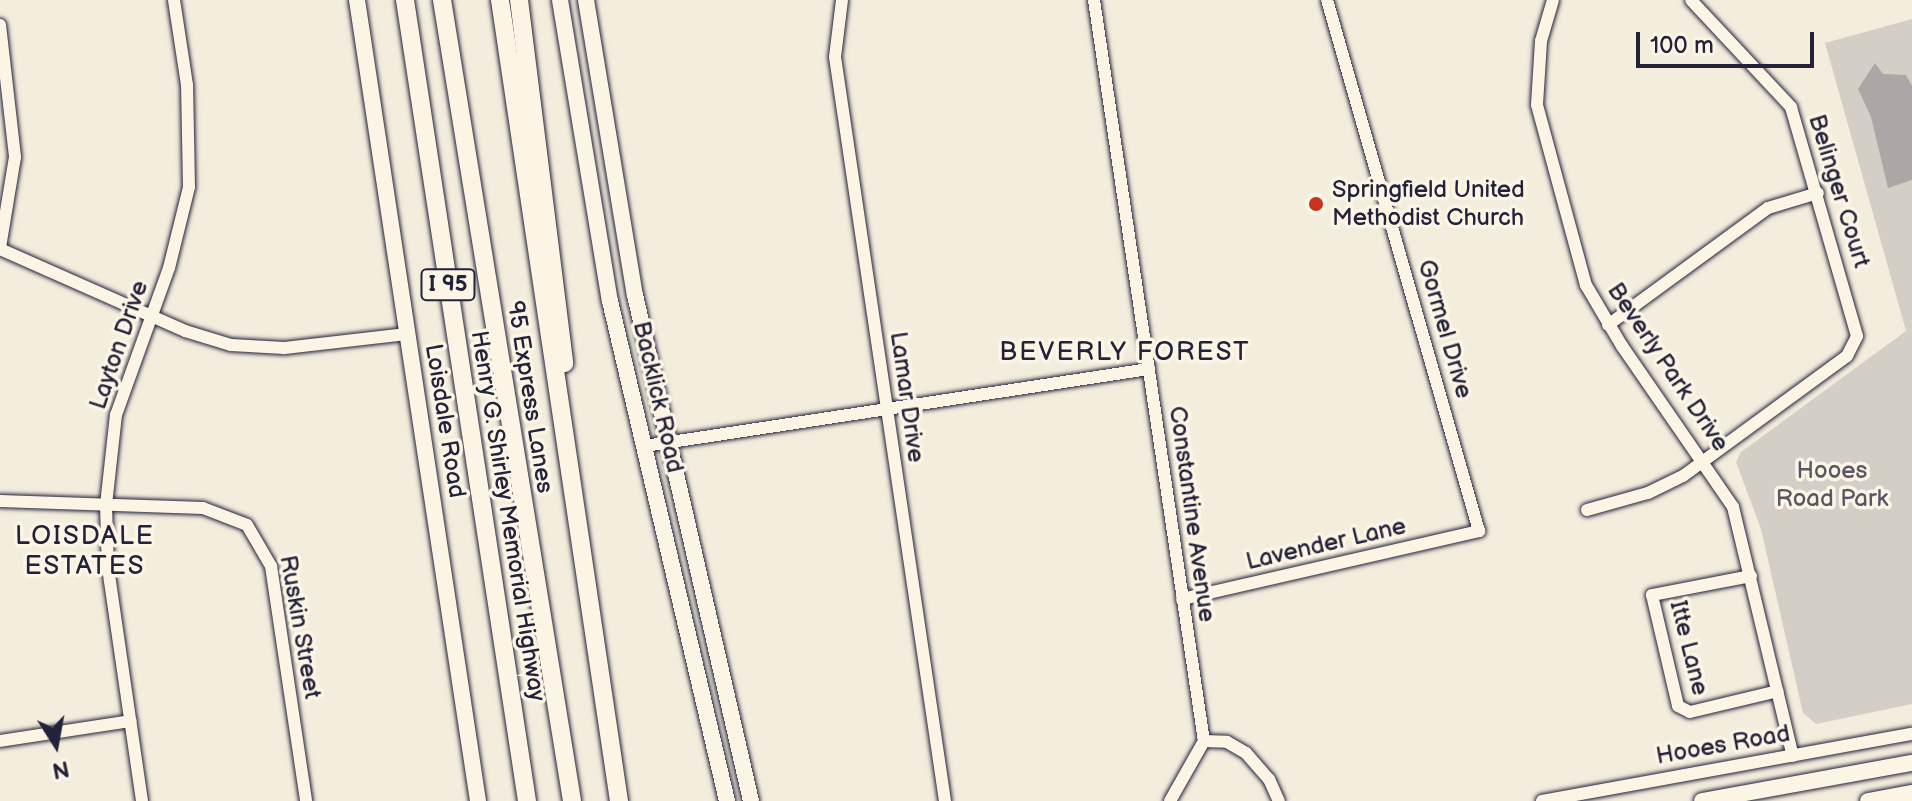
<!DOCTYPE html>
<html>
<head>
<meta charset="utf-8">
<style>
  body { margin:0 }
  #map { position:relative; width:1912px; height:801px; overflow:hidden; background:#f3edde; font-family:"Balsamiq Sans",sans-serif }
  div>[style] { position:absolute }
  .green>* { inset:0; background:#d4cfc6 }
  .water>* { inset:0; background:#aca7a6 }
  .roads { filter:drop-shadow(0 0 2px #22223b) drop-shadow(0 0 2px #22223b) }
  .minor>* { height:12px; margin:-6px; padding:0 6px; transform-origin:6px; border-radius:6px; background:#fcf5e5 }
  .major>* { height:16px; margin:-8px; padding:0 8px; transform-origin:8px; border-radius:8px; background:#fcf5e5 }
  .highway>* { height:18px; margin:-9px; padding:0 9px; transform-origin:9px; border-radius:9px; background:#fcf5e5 }
  .dots>* { width:22px; height:22px; translate:-50% -50%; box-sizing:border-box; border:4px solid #fcf5e5; border-radius:50% }
  span { translate:-50% -50%; white-space:nowrap; text-align:center; line-height:1.15; -webkit-text-stroke:7px #fcf5e5; paint-order:stroke }
  .shield-label span { padding:2px 6px; background:#fcf5e5; border:2px solid; border-radius:6px; -webkit-text-stroke-width:0 }
  .shield-label { font-size:22px; color:#22223b; font-weight:700 }
  .poi-label { font-size:24px; color:#22223b }
  .left { translate:0 -50%; text-align:left }
  .street-label { font-size:24px; color:#22223b }
  .park-label { font-size:24px; color:#575665 }
  .neighbourhood-label { font-size:26px; color:#22223b; letter-spacing:2px }
  .north { position:absolute; left:16px; top:705px; width:80px; height:80px; -webkit-text-stroke:6px #fcf5e5; paint-order:stroke; rotate:169deg; font-size:22px; font-weight:700; line-height:32px; text-align:center; color:#22223b }
  .north::after { content:''; display:block; margin:auto; width:28px; height:36px; background:#22223b; clip-path:polygon(50% 0,100% 100%,50% 72%,0 100%) }
  .scale { position:absolute; left:1636px; top:32px; width:178px; height:36px; box-sizing:border-box; border:4px solid #22223b; border-top:0; padding-left:10px; font-size:24px; line-height:28px; white-space:nowrap; color:#22223b; -webkit-text-stroke:6px #fcf5e5; paint-order:stroke }
</style>
</head>
<body>
<div id="map">
  <div class="green">
    <div style="clip-path:polygon(1912px 19px,1912px 704px,1816px 724px,1803px 713px,1761px 529px,1736px 462px,1741px 452px,1906px 331px,1825px 43px)"></div>
  </div>
  <div class="water">
    <div style="clip-path:polygon(1875px 63px,1883px 74px,1906px 75px,1912px 86px,1912px 180px,1888px 188px,1871px 117px,1858px 89px)"></div>
  </div>
  <div class="roads">
    <div class="minor">
      <div style="left:842px;top:0;width:57px;rotate:97deg"></div>
      <div style="left:835px;top:57px;width:752px;rotate:81.59deg"></div>
      <div style="left:1094px;top:0;width:749px;rotate:81.56deg"></div>
      <div style="left:1204px;top:741px;width:23px;rotate:2deg"></div>
      <div style="left:1227px;top:742px;width:22px;rotate:30deg"></div>
      <div style="left:1246px;top:753px;width:35px;rotate:49deg"></div>
      <div style="left:1269px;top:779px;width:24px;rotate:66deg"></div>
      <div style="left:1553px;top:0;width:43px;rotate:106.3deg"></div>
      <div style="left:1541px;top:41px;width:64px;rotate:93.6deg"></div>
      <div style="left:1537px;top:105px;width:187px;rotate:74.8deg"></div>
      <div style="left:1586px;top:285px;width:71px;rotate:59.5deg"></div>
      <div style="left:1622px;top:346px;width:196px;rotate:55.4deg"></div>
      <div style="left:1733px;top:507px;width:256px;rotate:76.5deg"></div>
      <div style="left:0;top:25px;width:133px;rotate:83.5deg"></div>
      <div style="left:15px;top:157px;width:92px;rotate:99.4deg"></div>
      <div style="left:0;top:249px;width:202px;rotate:23.9deg"></div>
      <div style="left:185px;top:331px;width:48px;rotate:16.9deg"></div>
      <div style="left:231px;top:345px;width:53px;rotate:3.2deg"></div>
      <div style="left:284px;top:348px;width:124px;rotate:-6.5deg"></div>
      <div style="left:1608px;top:325px;width:198px;rotate:-36.2deg"></div>
      <div style="left:1768px;top:208px;width:52px;rotate:-16.7deg"></div>
      <div style="left:645px;top:446px;width:510px;rotate:-8.69deg"></div>
      <div style="left:0;top:501px;width:203px;rotate:2deg"></div>
      <div style="left:203px;top:508px;width:47px;rotate:21.1deg"></div>
      <div style="left:247px;top:525px;width:48px;rotate:59.7deg"></div>
      <div style="left:271px;top:566px;width:238px;rotate:81.5deg"></div>
      <div style="left:1587px;top:510px;width:63px;rotate:-15.6deg"></div>
      <div style="left:1648px;top:493px;width:39px;rotate:-26deg"></div>
      <div style="left:1683px;top:476px;width:203px;rotate:-36.2deg"></div>
      <div style="left:1847px;top:356px;width:22px;rotate:-63deg"></div>
      <div style="left:1857px;top:336px;width:238px;rotate:-106.1deg"></div>
      <div style="left:1791px;top:107px;width:146px;rotate:-133.1deg"></div>
      <div style="left:1751px;top:576px;width:101px;rotate:169.1deg"></div>
      <div style="left:1652px;top:595px;width:114px;rotate:76.8deg"></div>
      <div style="left:1678px;top:706px;width:13px;rotate:27deg"></div>
      <div style="left:1690px;top:712px;width:90px;rotate:-13.4deg"></div>
      <div style="left:1182px;top:599px;width:305px;rotate:-12.9deg"></div>
      <div style="left:1479px;top:531px;width:552px;rotate:-105.97deg"></div>
      <div style="left:0;top:741px;width:132px;rotate:-8.7deg"></div>
      <div style="left:142px;top:801px;width:234px;rotate:-98.3deg"></div>
      <div style="left:108px;top:569px;width:64px;rotate:-91.8deg"></div>
      <div style="left:106px;top:505px;width:91px;rotate:-83.7deg"></div>
      <div style="left:116px;top:415px;width:156px;rotate:-70.2deg"></div>
      <div style="left:169px;top:268px;width:83px;rotate:-76.1deg"></div>
      <div style="left:189px;top:187px;width:102px;rotate:-91.1deg"></div>
      <div style="left:187px;top:85px;width:86px;rotate:-98.7deg"></div>
      <div style="left:1170px;top:801px;width:69px;rotate:-60.5deg"></div>
      <div style="left:1542px;top:801px;width:376px;rotate:-10.3deg"></div>
    </div>
    <div class="major">
      <div style="left:357px;top:0;width:810px;rotate:81.41deg"></div>
      <div style="left:560px;top:0;width:305px;rotate:80.6deg"></div>
      <div style="left:610px;top:301px;width:514px;rotate:76.83deg"></div>
      <div style="left:586px;top:0;width:299px;rotate:80.6deg"></div>
      <div style="left:635px;top:295px;width:519px;rotate:77.09deg"></div>
      <div style="left:1702px;top:801px;width:213px;rotate:-10.3deg"></div>
      <div style="left:1868px;top:801px;width:45px;rotate:-10.3deg"></div>
    </div>
    <div class="highway">
      <div style="left:405px;top:0;width:810px;rotate:81.34deg"></div>
      <div style="left:442px;top:0;width:811px;rotate:80.78deg"></div>
      <div style="left:500px;top:0;width:810px;rotate:81.55deg"></div>
      <div style="left:519px;top:0;width:366px;rotate:82.9deg"></div>
    </div>
  </div>
  <div class="dots">
    <div style="left:1316px;top:204px;background:#c8321e"></div>
  </div>
  <div class="shield-label">
    <span style="left:448px;top:285px">I 95</span>
  </div>
  <div class="poi-label">
    <span class="left" style="left:1332px;top:204px">Springfield United<br>Methodist Church</span>
  </div>
  <div class="street-label">
    <span style="left:1839px;top:191px;rotate:73deg">Belinger Court</span>
    <span style="left:1445px;top:329px;rotate:74deg">Gormel Drive</span>
    <span style="left:119px;top:345px;rotate:-71deg">Layton Drive</span>
    <span style="left:1668px;top:367px;rotate:56deg">Beverly Park Drive</span>
    <span style="left:530px;top:397px;rotate:81deg">95 Express Lanes</span>
    <span style="left:658px;top:397px;rotate:77deg">Backlick Road</span>
    <span style="left:907px;top:397px;rotate:82deg">Lamar Drive</span>
    <span style="left:445px;top:421px;rotate:81deg">Loisdale Road</span>
    <span style="left:1192px;top:514px;rotate:82deg">Constantine Avenue</span>
    <span style="left:508px;top:516px;rotate:81deg">Henry G. Shirley Memorial Highway</span>
    <span style="left:1326px;top:544px;rotate:-13deg">Lavender Lane</span>
    <span style="left:300px;top:627px;rotate:80deg">Ruskin Street</span>
    <span style="left:1689px;top:648px;rotate:76deg">Itte Lane</span>
    <span style="left:1723px;top:745px;rotate:-10deg">Hooes Road</span>
  </div>
  <div class="park-label">
    <span style="left:1832px;top:485px">Hooes<br>Road Park</span>
  </div>
  <div class="neighbourhood-label">
    <span style="left:1125px;top:353px">BEVERLY FOREST</span>
    <span style="left:85px;top:552px">LOISDALE<br>ESTATES</span>
  </div>
  <div class="north">N</div>
  <div class="scale">100 m</div>
</div>
</body>
</html>
